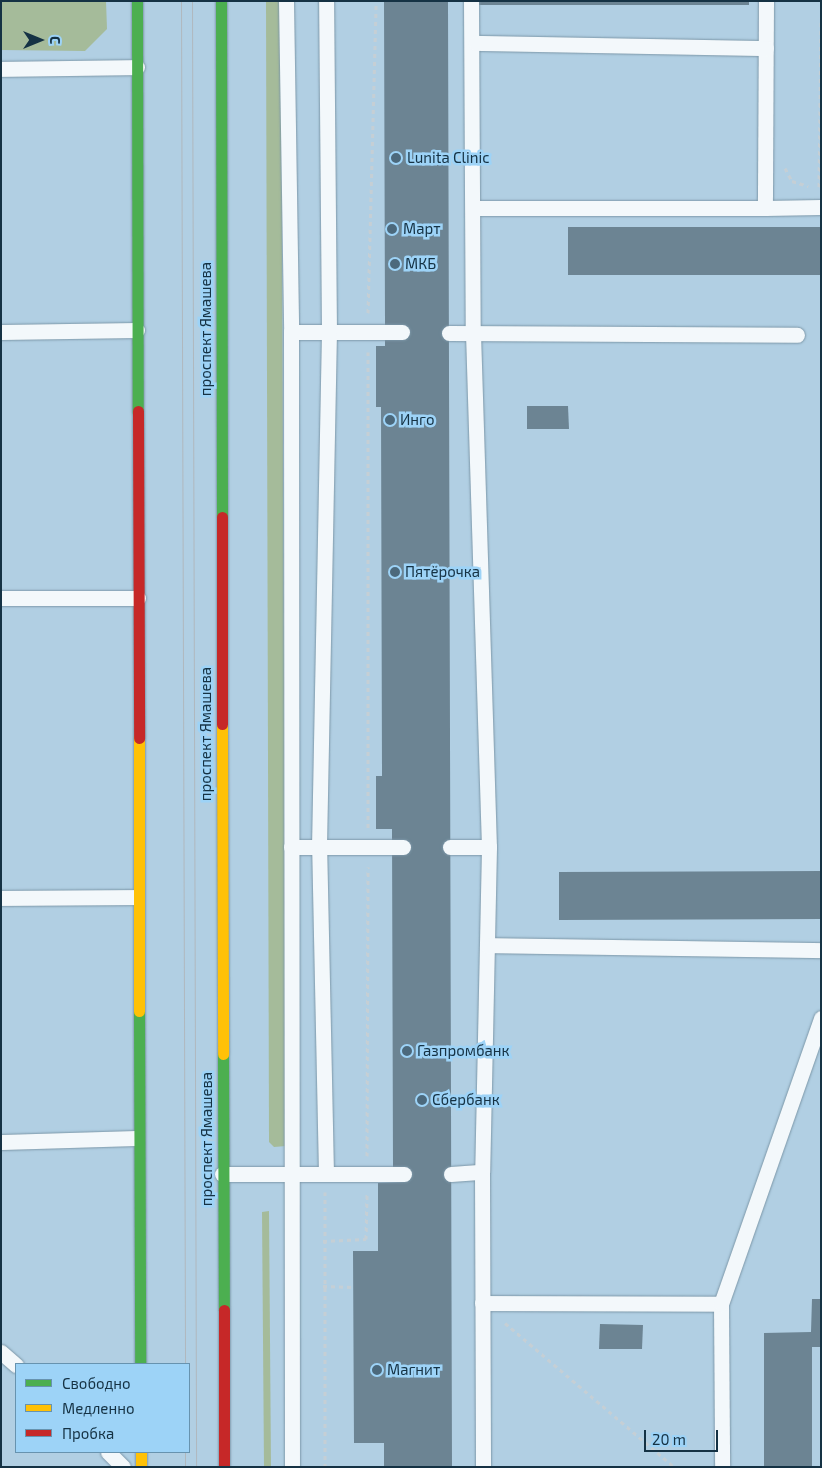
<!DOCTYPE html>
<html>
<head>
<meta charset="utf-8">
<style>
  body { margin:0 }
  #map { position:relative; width:822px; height:1468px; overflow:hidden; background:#b1cfe3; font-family:"Exo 2",sans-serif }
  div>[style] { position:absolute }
  .green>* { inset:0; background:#a5bb9a }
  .building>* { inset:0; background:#6c8493 }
  .path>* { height:3px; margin-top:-1.5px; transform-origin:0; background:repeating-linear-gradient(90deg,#c5cfd5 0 4px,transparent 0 8px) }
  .roads { filter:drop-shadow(0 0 1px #7c97a8) drop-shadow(0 0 1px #7c97a8) }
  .lane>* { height:15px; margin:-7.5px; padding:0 7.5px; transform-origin:7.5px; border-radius:7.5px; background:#f3f8fb }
  .fast>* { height:11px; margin:-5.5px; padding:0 5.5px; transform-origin:5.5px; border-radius:5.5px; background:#4caf50 }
  .slow>* { height:11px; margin:-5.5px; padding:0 5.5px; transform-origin:5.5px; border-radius:5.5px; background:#ffc107 }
  .jam>* { height:11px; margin:-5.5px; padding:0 5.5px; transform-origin:5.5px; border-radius:5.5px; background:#c62828 }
  .tram>* { height:1px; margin:-0.5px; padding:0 0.5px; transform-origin:0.5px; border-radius:0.5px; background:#b0b8be }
  .dots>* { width:14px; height:14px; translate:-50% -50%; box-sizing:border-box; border:2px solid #9dd3f7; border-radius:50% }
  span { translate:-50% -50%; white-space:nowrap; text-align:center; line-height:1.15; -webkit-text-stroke:5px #9dd3f7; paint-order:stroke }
  .poi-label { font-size:15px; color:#153244 }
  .left { translate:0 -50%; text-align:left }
  .street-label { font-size:15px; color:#153244 }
  .frame { position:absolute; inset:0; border:2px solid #153244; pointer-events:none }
  .legend { position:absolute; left:15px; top:1363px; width:175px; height:90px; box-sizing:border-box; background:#9dd3f7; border:1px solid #6793af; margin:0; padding:6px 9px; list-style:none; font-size:15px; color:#153244 }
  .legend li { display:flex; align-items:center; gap:10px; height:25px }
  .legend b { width:25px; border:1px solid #6793af }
  .north { position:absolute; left:15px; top:15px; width:50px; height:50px; -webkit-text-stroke:4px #9dd3f7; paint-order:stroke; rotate:90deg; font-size:14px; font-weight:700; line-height:20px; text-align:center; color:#153244 }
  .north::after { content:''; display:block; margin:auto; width:18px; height:22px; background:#153244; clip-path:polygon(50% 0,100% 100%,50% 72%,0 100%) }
  .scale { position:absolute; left:644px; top:1430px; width:74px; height:22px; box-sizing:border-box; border:2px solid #153244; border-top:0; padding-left:6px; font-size:15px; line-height:18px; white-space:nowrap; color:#153244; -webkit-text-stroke:4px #9dd3f7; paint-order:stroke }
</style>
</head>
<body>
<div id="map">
  <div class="green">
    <div style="clip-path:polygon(1px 1px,106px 1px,107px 29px,85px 51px,1px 50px)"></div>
    <div style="clip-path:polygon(266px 1px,281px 1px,286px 1146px,274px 1147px,269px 1142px)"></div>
    <div style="clip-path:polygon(269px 1211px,271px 1467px,264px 1467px,262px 1212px)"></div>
  </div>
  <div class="building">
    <div style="clip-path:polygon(384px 1px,448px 1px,452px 1467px,384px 1467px,384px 1443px,354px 1443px,353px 1251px,378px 1251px,378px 1183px,404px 1182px,404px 1168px,393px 1167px,392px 829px,376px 829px,376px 776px,382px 776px,381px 407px,376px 407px,376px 346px,385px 346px,385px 340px,402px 340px,402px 326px,385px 326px)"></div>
    <div style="clip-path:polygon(479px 1px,749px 1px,749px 5px,479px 5px)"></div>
    <div style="clip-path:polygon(568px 227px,821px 227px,821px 275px,568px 275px)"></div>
    <div style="clip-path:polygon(527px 406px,568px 406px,569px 429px,527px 429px)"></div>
    <div style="clip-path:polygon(821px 871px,821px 919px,559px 920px,559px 872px)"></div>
    <div style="clip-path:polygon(812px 1299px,821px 1299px,821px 1347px,812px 1347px,812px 1467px,764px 1467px,764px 1333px,811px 1332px)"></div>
    <div style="clip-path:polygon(600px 1324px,643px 1325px,642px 1349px,599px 1349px)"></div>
  </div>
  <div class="path">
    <div style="left:785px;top:168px;width:15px;rotate:62deg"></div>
    <div style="left:792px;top:181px;width:17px;rotate:17deg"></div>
    <div style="left:819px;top:187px;width:169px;rotate:-89.3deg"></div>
    <div style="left:368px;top:313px;width:312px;rotate:-88.5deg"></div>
    <div style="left:368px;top:352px;width:476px;rotate:90deg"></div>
    <div style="left:367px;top:1156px;width:289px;rotate:-89.8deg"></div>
    <div style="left:325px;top:1192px;width:275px;rotate:90deg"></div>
    <div style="left:323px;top:1241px;width:43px;rotate:-2.7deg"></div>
    <div style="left:366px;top:1239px;width:45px;rotate:-88.7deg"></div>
    <div style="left:323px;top:1286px;width:30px;rotate:2deg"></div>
    <div style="left:505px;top:1323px;width:222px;rotate:40.4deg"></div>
  </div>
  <div class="roads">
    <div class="lane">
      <div style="left:286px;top:1px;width:331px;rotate:89.1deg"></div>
      <div style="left:291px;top:332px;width:1135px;rotate:89.95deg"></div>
      <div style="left:471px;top:1px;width:332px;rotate:89.7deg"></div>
      <div style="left:473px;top:333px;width:514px;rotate:88.22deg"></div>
      <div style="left:489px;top:847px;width:325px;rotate:91.2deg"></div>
      <div style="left:482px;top:1172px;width:295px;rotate:89.8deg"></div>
      <div style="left:766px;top:1px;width:207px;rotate:90.3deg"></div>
      <div style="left:765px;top:208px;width:56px;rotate:-1deg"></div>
      <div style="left:476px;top:43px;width:290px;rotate:1deg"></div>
      <div style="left:1px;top:69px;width:136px;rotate:-0.8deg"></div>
      <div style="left:475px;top:208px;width:290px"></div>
      <div style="left:1px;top:332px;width:136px;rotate:-0.8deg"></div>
      <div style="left:291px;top:332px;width:111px"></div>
      <div style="left:449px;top:333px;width:348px;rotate:0.3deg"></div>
      <div style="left:1px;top:598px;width:137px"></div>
      <div style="left:291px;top:847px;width:112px"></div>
      <div style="left:450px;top:847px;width:39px"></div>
      <div style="left:1px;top:898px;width:136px;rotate:-0.4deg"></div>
      <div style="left:487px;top:945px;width:334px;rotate:0.9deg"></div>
      <div style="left:1px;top:1142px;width:136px;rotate:-1.7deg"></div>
      <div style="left:222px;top:1174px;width:182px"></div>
      <div style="left:326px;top:1174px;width:327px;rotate:-91.2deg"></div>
      <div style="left:319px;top:847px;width:514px;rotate:-88.89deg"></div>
      <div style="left:329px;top:333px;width:332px;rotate:-90.5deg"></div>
      <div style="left:451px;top:1174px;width:31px;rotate:-4deg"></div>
      <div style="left:482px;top:1303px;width:239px;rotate:0.2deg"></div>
      <div style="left:721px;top:1304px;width:163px;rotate:89.6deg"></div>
      <div style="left:721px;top:1304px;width:303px;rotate:-70.7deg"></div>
      <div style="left:1px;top:1352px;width:20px;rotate:41deg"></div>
      <div style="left:108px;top:1452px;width:21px;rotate:45deg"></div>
    </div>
    <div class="fast">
      <div style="left:137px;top:1px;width:410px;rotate:89.9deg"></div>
      <div style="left:221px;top:1px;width:516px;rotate:89.89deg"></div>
      <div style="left:139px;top:1011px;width:353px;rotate:89.8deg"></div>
      <div style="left:223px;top:1054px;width:256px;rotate:89.8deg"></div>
    </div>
    <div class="slow">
      <div style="left:222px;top:724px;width:330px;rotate:89.8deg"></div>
      <div style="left:139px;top:738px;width:273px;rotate:90deg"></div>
      <div style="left:141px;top:1452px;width:15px;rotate:90deg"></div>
    </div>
    <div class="jam">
      <div style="left:138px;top:411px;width:327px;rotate:89.8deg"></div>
      <div style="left:222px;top:517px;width:207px;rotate:90deg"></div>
      <div style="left:224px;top:1310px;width:157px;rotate:90deg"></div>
    </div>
  </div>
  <div class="tram">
    <div style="left:181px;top:1px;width:1363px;rotate:89.83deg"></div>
    <div style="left:192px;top:1px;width:1466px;rotate:89.84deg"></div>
    <div style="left:185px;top:1452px;width:15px;rotate:90deg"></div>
  </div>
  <div class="dots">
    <div style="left:396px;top:158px;background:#4c697c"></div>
    <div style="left:392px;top:229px;background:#4c697c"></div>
    <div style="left:395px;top:264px;background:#4c697c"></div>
    <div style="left:390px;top:420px;background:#4c697c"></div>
    <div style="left:395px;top:572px;background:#4c697c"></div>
    <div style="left:407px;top:1051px;background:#4c697c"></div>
    <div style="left:422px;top:1100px;background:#4c697c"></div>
    <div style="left:377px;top:1370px;background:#4c697c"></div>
  </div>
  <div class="poi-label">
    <span class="left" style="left:407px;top:158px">Lunita Clinic</span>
    <span class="left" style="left:403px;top:229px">Март</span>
    <span class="left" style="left:405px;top:264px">МКБ</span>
    <span class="left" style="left:400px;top:420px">Инго</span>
    <span class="left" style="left:405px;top:572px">Пятёрочка</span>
    <span class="left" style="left:417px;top:1051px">Газпромбанк</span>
    <span class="left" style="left:432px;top:1100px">Сбербанк</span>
    <span class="left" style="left:387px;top:1370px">Магнит</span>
  </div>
  <div class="street-label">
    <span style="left:206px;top:329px;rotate:-90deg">проспект Ямашева</span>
    <span style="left:206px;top:734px;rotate:-90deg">проспект Ямашева</span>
    <span style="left:207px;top:1139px;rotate:-90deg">проспект Ямашева</span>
  </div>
  <div class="frame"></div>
  <ul class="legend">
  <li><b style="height:6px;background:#4caf50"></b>Свободно</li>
  <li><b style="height:6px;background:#ffc107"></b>Медленно</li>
  <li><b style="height:6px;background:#c62828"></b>Пробка</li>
  </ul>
  <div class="north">С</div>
  <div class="scale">20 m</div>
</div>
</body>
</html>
